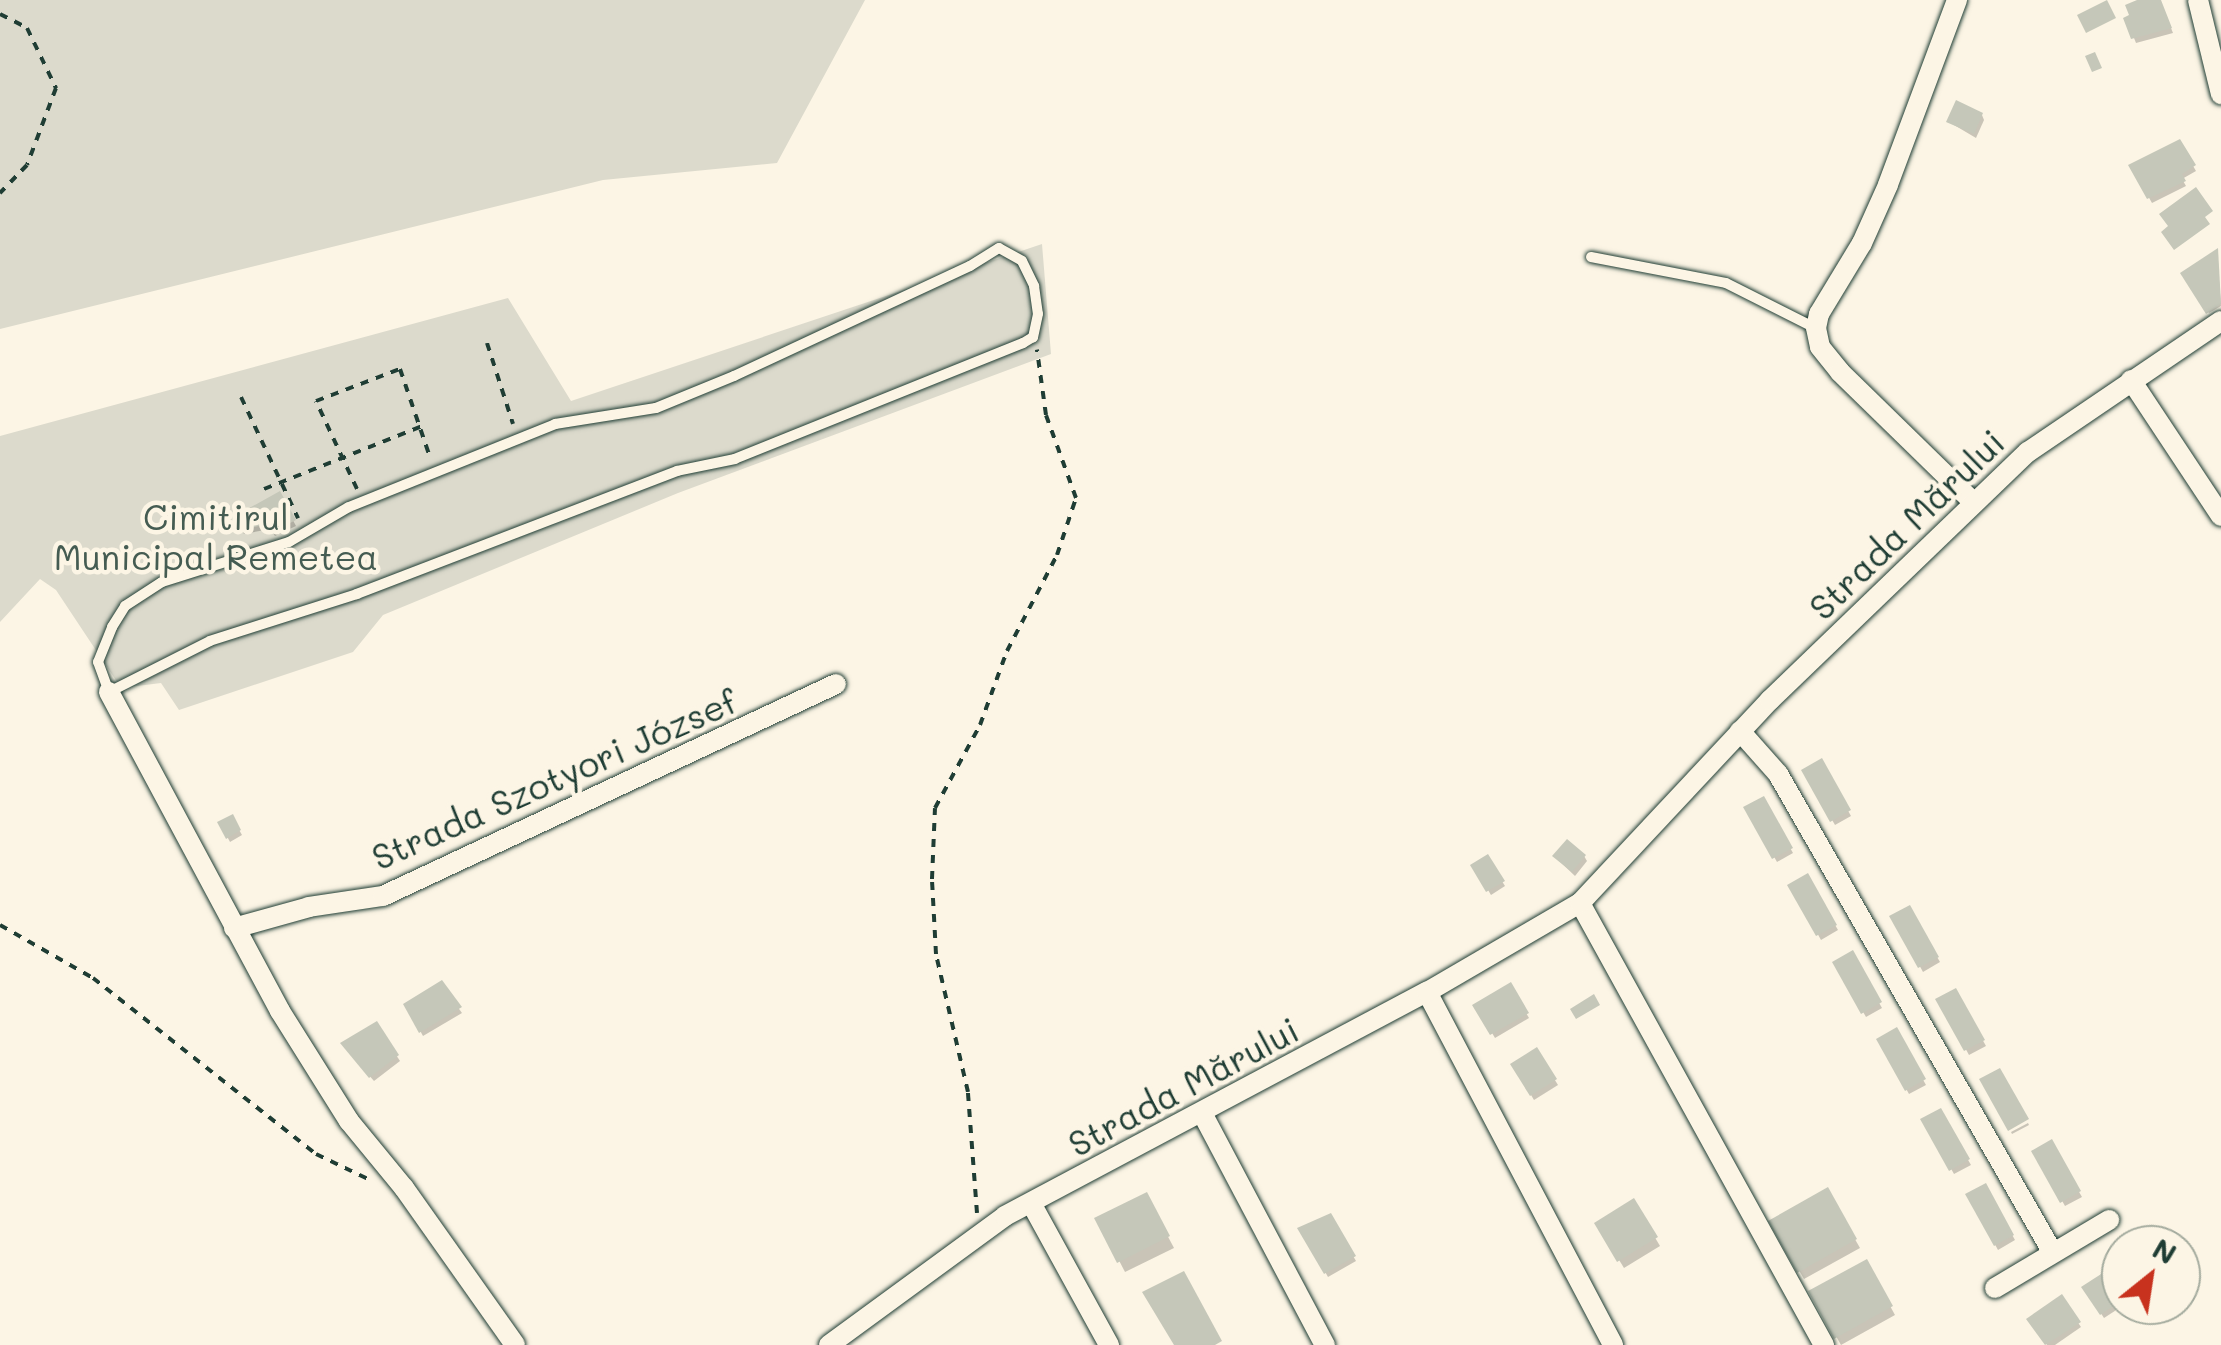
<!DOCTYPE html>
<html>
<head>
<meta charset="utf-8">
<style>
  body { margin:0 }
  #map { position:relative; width:2221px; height:1345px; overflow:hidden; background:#fcf5e5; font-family:Mali,sans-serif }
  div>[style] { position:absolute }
  .green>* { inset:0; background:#dcdacc }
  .shadow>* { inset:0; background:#0003 }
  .building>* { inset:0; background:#c5c7b9 }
  .path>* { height:4px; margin-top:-2px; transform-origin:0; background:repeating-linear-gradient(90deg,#1f3d34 0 8px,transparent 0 16px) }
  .roads { filter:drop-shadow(0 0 2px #1f3d34) drop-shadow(0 0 2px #1f3d34) }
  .lane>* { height:10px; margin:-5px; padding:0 5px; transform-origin:5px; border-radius:5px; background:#fcf5e5 }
  .street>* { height:20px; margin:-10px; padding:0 10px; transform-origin:10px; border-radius:10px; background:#fcf5e5 }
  span { translate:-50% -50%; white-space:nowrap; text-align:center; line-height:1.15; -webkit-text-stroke:9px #fcf5e5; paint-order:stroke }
  .park-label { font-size:35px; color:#455c52 }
  .street-label { font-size:35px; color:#1f3d34 }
  .north { position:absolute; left:2101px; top:1225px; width:100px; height:100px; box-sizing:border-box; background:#fcf5e5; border:2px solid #a4ab9e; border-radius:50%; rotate:30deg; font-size:28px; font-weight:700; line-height:40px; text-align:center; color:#1f3d34 }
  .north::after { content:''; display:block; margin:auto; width:35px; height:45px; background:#c8321e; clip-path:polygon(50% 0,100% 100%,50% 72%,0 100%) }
</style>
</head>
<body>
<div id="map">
  <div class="green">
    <div style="clip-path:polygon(0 0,865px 0,777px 163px,603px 180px,0 329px)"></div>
    <div style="clip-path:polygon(1042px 244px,1051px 354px,678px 493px,383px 615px,353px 652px,179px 710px,161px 683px,121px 688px,56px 590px,40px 579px,0 622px,0 436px,508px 298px,571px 401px)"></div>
  </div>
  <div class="shadow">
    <div style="clip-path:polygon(2144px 0,2160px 0,2173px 33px,2136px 43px,2134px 38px)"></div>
    <div style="clip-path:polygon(1982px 115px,1984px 120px,1976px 138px,1949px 122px)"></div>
    <div style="clip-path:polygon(2179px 142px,2196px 171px,2182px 179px,2186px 186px,2152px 203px,2131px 166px)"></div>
    <div style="clip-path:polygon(2217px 252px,2221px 306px,2209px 313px,2183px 274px)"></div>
    <div style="clip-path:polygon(279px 494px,296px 526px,275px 536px,270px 529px,244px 534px,236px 518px)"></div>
    <div style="clip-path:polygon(1821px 762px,1851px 816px,1835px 825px,1804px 771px)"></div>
    <div style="clip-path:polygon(1763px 799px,1793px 853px,1777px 862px,1747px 808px)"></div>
    <div style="clip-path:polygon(232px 817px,242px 835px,230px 842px,220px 823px)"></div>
    <div style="clip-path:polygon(1584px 856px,1587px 861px,1575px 876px,1555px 857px)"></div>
    <div style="clip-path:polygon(1487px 857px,1505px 886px,1491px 895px,1473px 865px)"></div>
    <div style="clip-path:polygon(1807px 876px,1838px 930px,1821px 940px,1791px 886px)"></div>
    <div style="clip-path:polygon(1909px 908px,1940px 962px,1923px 972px,1893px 917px)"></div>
    <div style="clip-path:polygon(1852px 954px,1882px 1008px,1866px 1017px,1835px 963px)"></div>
    <div style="clip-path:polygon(441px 984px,462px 1013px,423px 1036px,406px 1005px)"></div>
    <div style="clip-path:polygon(1510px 986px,1529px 1018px,1495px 1038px,1476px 1006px)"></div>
    <div style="clip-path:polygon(1955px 991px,1986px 1046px,1969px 1055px,1939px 1000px)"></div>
    <div style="clip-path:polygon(376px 1024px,400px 1061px,374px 1081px,346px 1049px)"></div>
    <div style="clip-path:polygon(1896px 1031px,1926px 1085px,1909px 1094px,1879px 1040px)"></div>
    <div style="clip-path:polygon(1537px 1051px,1558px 1085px,1534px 1100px,1513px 1065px)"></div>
    <div style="clip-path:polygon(1940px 1111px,1971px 1165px,1954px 1174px,1924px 1120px)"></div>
    <div style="clip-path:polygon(2028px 1123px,2029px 1125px,2012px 1134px,2011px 1132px)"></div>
    <div style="clip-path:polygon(2051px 1143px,2082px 1197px,2065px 1206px,2035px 1152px)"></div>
    <div style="clip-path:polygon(1985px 1186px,2015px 1240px,1998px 1250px,1968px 1195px)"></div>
    <div style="clip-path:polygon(1827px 1190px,1860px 1248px,1804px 1279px,1771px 1222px)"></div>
    <div style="clip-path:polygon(1146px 1195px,1174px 1248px,1125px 1272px,1098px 1220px)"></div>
    <div style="clip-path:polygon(1634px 1202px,1660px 1246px,1624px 1268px,1597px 1224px)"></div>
    <div style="clip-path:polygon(1330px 1216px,1356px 1261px,1328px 1277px,1301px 1229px)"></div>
    <div style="clip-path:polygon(1866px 1262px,1895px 1315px,1841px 1345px,1811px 1292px)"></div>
    <div style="clip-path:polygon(2121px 1285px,2124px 1305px,2104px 1318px,2084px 1288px)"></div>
    <div style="clip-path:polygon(2061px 1298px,2081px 1327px,2055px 1345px,2047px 1345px,2030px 1319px)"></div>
  </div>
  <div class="building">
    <div style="clip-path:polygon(2107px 0,2116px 18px,2086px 33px,2077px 15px)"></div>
    <div style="clip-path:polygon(2137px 0,2161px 0,2172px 28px,2131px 39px,2123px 18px,2129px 15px,2125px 5px)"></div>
    <div style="clip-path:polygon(2095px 52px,2102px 68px,2092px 72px,2085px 56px)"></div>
    <div style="clip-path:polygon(1956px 100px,1983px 113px,1974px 134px,1946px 122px)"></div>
    <div style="clip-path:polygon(2180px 139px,2196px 165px,2182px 174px,2186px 181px,2147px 199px,2128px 165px)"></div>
    <div style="clip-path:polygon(2196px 187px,2213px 211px,2205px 217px,2210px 224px,2174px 250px,2161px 232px,2168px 226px,2159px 214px)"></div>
    <div style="clip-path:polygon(2218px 248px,2221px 304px,2206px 314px,2180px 273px)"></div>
    <div style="clip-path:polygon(280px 491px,296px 520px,270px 533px,265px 525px,239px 530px,233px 517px)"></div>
    <div style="clip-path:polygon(1822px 758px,1851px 810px,1830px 822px,1801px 770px)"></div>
    <div style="clip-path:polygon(1764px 796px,1793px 848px,1772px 859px,1743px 807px)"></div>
    <div style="clip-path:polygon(233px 814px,241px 830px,226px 839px,217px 822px)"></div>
    <div style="clip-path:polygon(1567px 839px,1586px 855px,1572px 872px,1552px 856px)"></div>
    <div style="clip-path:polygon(1488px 854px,1505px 881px,1486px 892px,1470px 865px)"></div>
    <div style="clip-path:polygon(1808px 873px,1837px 925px,1816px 936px,1787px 885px)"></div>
    <div style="clip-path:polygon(1910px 905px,1939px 957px,1918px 968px,1889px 916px)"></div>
    <div style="clip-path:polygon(1853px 950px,1882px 1002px,1861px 1014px,1832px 962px)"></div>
    <div style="clip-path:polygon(442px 980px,462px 1007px,419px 1033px,403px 1004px)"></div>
    <div style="clip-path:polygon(1511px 982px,1529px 1013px,1490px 1035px,1472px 1005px)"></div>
    <div style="clip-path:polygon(1956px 988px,1985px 1040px,1964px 1051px,1935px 999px)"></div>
    <div style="clip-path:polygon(1594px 994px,1600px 1005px,1576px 1019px,1570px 1009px)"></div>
    <div style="clip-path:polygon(377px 1021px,399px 1055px,369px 1078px,340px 1043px)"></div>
    <div style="clip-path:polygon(1897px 1027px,1926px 1079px,1905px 1091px,1876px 1039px)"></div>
    <div style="clip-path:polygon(1537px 1047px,1557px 1079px,1530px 1096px,1510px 1064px)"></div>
    <div style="clip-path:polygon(2000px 1068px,2029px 1119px,2008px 1131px,1979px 1079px)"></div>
    <div style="clip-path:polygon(1941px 1108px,1970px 1159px,1949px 1171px,1920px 1119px)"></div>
    <div style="clip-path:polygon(2052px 1139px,2081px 1191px,2060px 1203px,2031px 1151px)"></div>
    <div style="clip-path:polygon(1986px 1183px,2014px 1235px,1994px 1246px,1965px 1194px)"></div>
    <div style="clip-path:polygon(1828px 1187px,1857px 1239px,1797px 1273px,1768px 1221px)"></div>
    <div style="clip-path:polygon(1147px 1192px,1170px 1236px,1117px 1263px,1094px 1218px)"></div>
    <div style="clip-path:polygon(1634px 1198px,1658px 1237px,1617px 1262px,1594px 1223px)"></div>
    <div style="clip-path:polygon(1331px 1213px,1356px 1256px,1324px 1274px,1297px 1228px)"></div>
    <div style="clip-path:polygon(1867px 1259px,1893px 1306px,1834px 1339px,1808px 1291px)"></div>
    <div style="clip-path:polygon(2112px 1267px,2121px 1281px,2121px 1301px,2100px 1315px,2081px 1287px)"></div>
    <div style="clip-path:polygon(1184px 1271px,1222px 1341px,1215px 1345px,1174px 1345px,1142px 1292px)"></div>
    <div style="clip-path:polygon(2062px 1294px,2081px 1322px,2045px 1345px,2026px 1319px)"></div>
  </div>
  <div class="path">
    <div style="left:0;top:14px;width:30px;rotate:27deg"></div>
    <div style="left:27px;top:28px;width:67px;rotate:64.2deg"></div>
    <div style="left:56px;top:88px;width:82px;rotate:110.6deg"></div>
    <div style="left:27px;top:165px;width:39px;rotate:134deg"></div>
    <div style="left:487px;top:343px;width:85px;rotate:72.2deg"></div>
    <div style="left:241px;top:397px;width:134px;rotate:64.8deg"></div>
    <div style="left:264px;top:489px;width:170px;rotate:-21.7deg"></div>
    <div style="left:357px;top:489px;width:97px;rotate:-115deg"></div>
    <div style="left:316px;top:401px;width:90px;rotate:-20.9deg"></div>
    <div style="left:400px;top:369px;width:93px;rotate:71.2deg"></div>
    <div style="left:0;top:925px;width:107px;rotate:29.7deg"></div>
    <div style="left:93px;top:978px;width:284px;rotate:38.3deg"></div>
    <div style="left:316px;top:1154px;width:60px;rotate:25.7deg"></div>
    <div style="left:977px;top:1213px;width:121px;rotate:-94.3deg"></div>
    <div style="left:968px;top:1092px;width:142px;rotate:-103.1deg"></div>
    <div style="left:936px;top:954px;width:75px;rotate:-93.1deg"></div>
    <div style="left:932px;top:879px;width:71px;rotate:-87.6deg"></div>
    <div style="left:935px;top:808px;width:94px;rotate:-61.5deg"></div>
    <div style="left:980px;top:725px;width:79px;rotate:-70deg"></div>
    <div style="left:1007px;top:651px;width:108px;rotate:-62.5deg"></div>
    <div style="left:1057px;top:555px;width:60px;rotate:-71.6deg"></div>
    <div style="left:1076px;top:498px;width:88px;rotate:-109.9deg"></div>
    <div style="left:1046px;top:415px;width:66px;rotate:-97.9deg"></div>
  </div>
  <div class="roads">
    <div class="lane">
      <div style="left:999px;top:248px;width:26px;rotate:29deg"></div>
      <div style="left:1022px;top:261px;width:28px;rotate:64deg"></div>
      <div style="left:1034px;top:286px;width:28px;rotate:82deg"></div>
      <div style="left:1038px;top:314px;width:24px;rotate:102deg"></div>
      <div style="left:1033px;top:337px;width:12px;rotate:149deg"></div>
      <div style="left:1023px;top:343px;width:310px;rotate:158.1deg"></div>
      <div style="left:735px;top:459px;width:59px;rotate:168.3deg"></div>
      <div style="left:677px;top:471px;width:343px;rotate:159deg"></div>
      <div style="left:357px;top:594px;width:154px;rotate:162.3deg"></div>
      <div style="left:210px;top:641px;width:113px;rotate:153.2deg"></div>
      <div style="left:109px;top:692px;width:32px;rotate:-110deg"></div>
      <div style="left:98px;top:662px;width:38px;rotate:-68deg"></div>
      <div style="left:112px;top:627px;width:25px;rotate:-58deg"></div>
      <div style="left:125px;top:606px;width:44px;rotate:-33deg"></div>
      <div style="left:162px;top:582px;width:133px;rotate:-17.5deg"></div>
      <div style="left:289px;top:542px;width:69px;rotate:-30.3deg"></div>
      <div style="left:349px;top:507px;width:222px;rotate:-21.9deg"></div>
      <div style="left:555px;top:424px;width:102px;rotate:-9deg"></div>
      <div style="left:656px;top:408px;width:84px;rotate:-22.3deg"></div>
      <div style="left:734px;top:376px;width:260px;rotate:-25deg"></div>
      <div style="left:970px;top:266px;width:34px;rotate:-32deg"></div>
      <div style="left:1591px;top:257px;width:137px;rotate:10.9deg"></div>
      <div style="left:1726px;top:283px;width:100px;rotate:26.8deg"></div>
    </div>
    <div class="street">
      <div style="left:1957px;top:0;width:197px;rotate:110.5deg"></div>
      <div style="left:1888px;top:185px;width:64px;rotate:114.1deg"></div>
      <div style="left:1862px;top:243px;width:83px;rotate:121.2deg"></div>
      <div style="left:1819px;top:314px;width:14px;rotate:102deg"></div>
      <div style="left:1816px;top:328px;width:19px;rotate:78deg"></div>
      <div style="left:1820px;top:347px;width:32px;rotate:51deg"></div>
      <div style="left:1840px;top:372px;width:186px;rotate:44.3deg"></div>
      <div style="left:2198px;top:0;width:97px;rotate:76.3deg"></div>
      <div style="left:2131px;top:380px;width:163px;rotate:56.5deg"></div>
      <div style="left:109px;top:692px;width:362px;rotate:61.8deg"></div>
      <div style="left:280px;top:1011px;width:130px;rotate:57.9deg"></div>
      <div style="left:349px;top:1121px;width:87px;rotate:50.6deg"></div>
      <div style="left:404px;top:1188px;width:192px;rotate:54.7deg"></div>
      <div style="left:1740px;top:731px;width:57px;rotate:48.5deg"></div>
      <div style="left:1778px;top:774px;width:552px;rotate:60.14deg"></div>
      <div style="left:1580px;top:903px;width:505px;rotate:61.1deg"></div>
      <div style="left:234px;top:928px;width:78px;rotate:-15.6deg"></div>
      <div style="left:309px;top:907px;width:75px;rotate:-8.5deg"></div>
      <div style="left:383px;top:896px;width:500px;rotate:-25.08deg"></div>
      <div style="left:1427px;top:992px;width:399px;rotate:62.2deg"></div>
      <div style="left:1202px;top:1113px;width:263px;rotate:62.1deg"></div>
      <div style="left:1031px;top:1203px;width:162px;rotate:61.2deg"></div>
      <div style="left:1995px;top:1288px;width:133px;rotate:-30.8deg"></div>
      <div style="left:829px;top:1345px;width:218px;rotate:-36.2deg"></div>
      <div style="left:1005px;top:1216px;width:478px;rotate:-28deg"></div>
      <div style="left:1427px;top:992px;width:177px;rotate:-30.2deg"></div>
      <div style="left:1580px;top:903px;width:278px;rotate:-46.9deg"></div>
      <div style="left:1770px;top:700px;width:358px;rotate:-43.9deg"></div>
      <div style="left:2028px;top:452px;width:233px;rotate:-34.2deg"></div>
    </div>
  </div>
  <div class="park-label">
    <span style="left:216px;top:536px">Cimitirul<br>Municipal Remetea</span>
  </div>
  <div class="street-label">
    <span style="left:1906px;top:524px;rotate:-44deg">Strada Mărului</span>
    <span style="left:554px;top:778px;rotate:-24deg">Strada Szotyori József</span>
    <span style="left:1183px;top:1086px;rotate:-28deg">Strada Mărului</span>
  </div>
  <div class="north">N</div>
</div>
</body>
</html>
